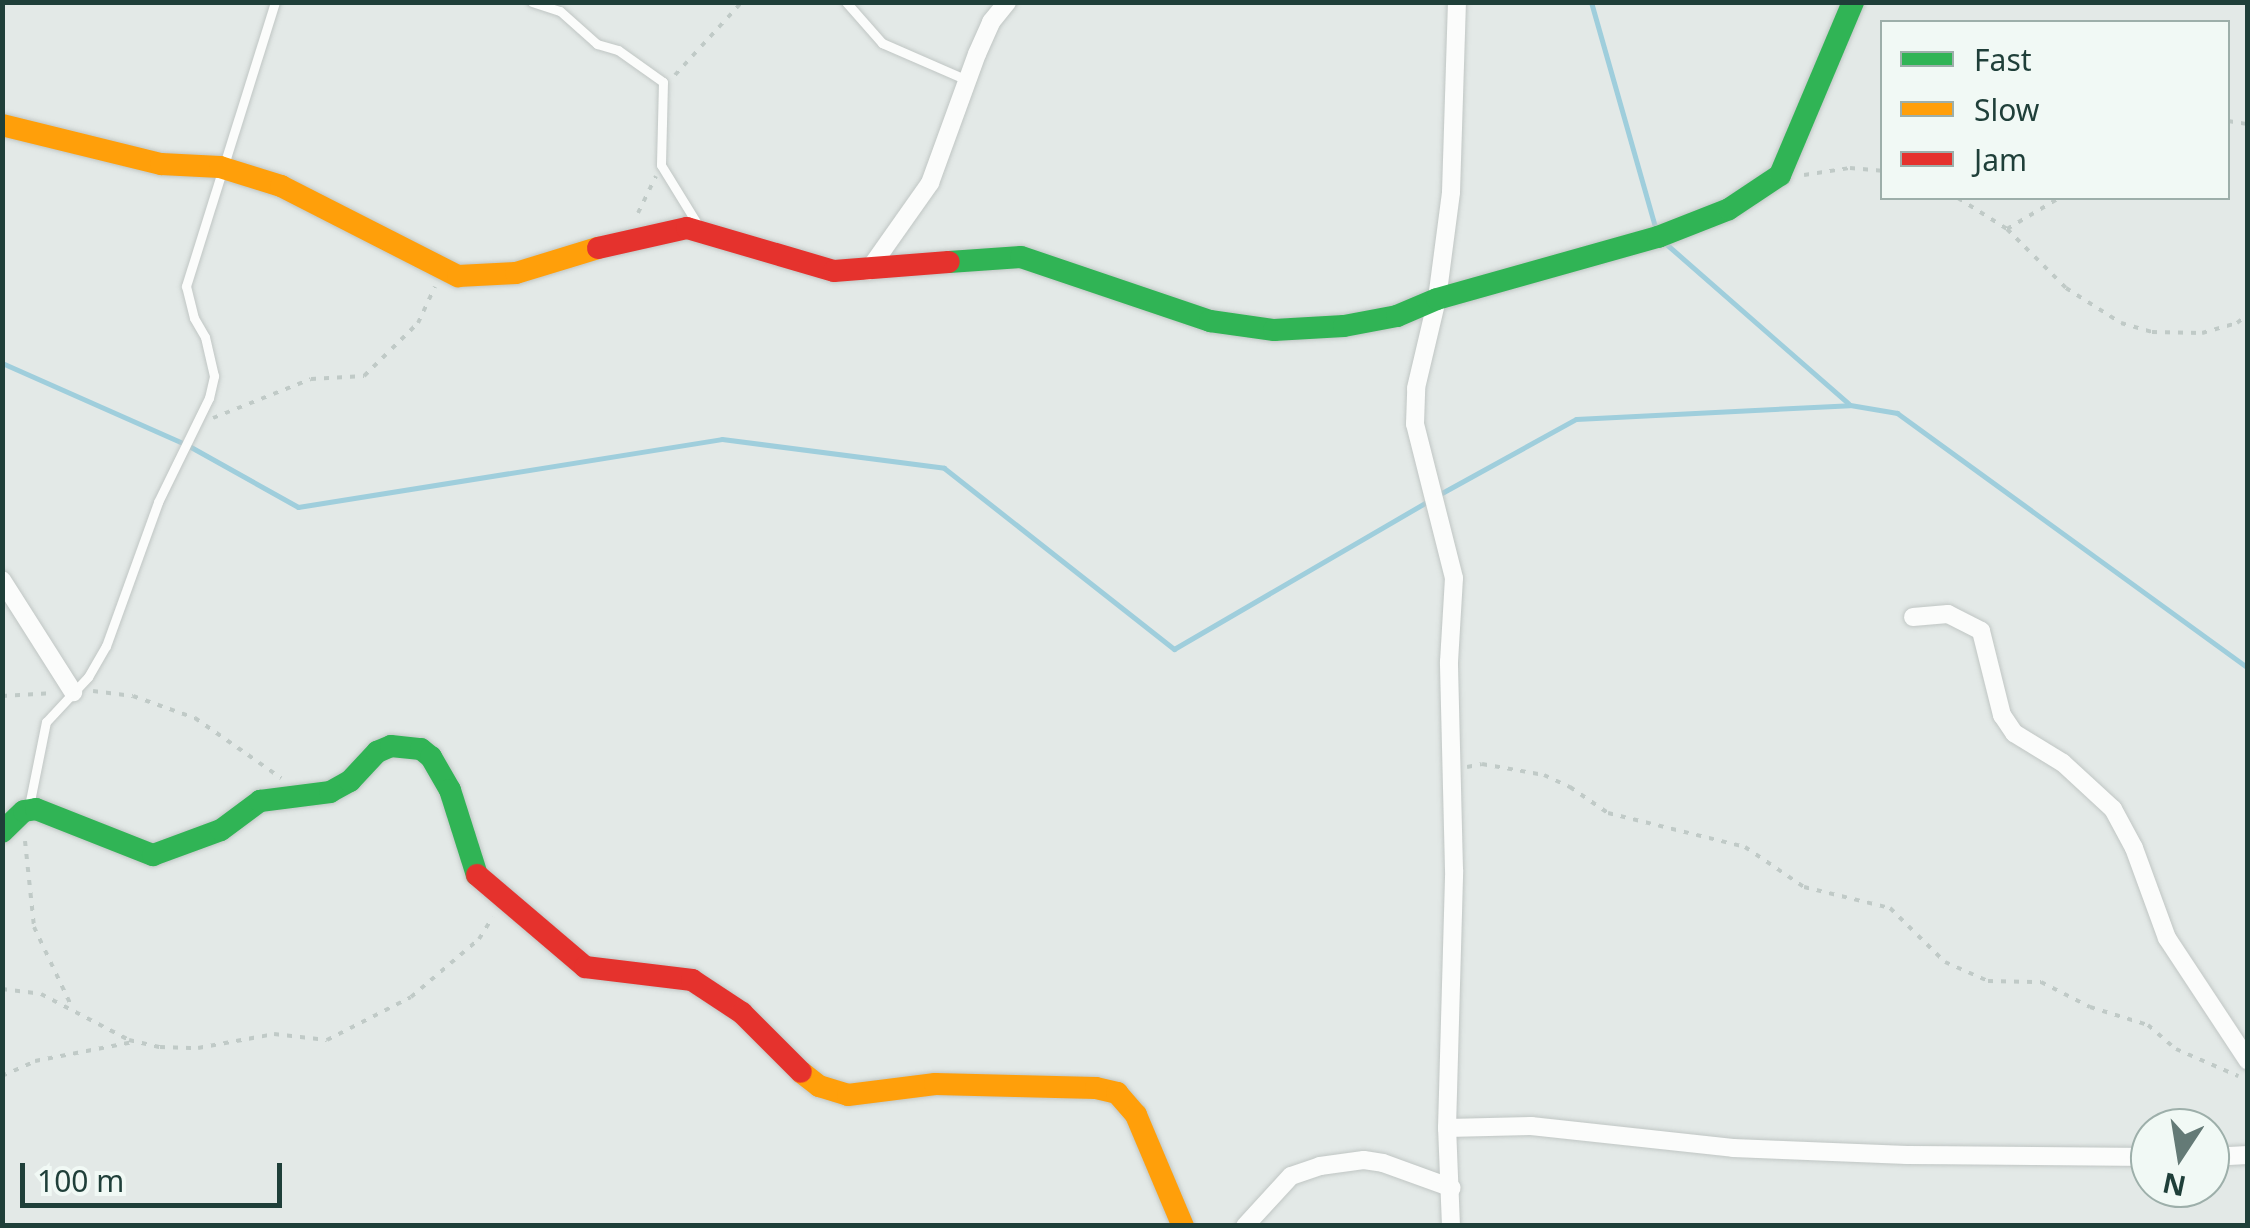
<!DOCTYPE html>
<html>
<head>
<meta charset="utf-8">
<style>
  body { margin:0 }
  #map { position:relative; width:2250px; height:1228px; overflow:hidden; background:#e3e9e7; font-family:"Noto Sans",sans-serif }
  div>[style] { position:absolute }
  .stream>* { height:5px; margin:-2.5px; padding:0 2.5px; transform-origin:2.5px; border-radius:2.5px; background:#9fcedc }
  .path>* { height:4px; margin-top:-2px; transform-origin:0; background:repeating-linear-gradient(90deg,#c0cac7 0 5px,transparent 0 13px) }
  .roads { filter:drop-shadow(0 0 2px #c0c6c4) drop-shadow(0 0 2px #c0c6c4) }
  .lane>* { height:9px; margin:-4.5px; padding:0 4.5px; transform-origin:4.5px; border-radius:4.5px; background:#fbfcfb }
  .street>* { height:18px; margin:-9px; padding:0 9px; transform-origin:9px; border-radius:9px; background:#fbfcfb }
  .fast>* { height:22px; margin:-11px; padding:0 11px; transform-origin:11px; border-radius:11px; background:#30b455 }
  .slow>* { height:22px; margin:-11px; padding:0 11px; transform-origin:11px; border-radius:11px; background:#ff9f0a }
  .jam>* { height:22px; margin:-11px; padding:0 11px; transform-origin:11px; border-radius:11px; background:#e5322d }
  span { translate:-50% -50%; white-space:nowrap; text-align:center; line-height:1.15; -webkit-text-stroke:9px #f1f9f5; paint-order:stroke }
  .frame { position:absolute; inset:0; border:5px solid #1f3f39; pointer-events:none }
  .legend { position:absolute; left:1880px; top:20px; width:350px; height:180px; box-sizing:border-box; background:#f1f9f5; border:2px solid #9dafaa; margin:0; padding:12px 18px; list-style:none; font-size:30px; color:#1f3f39 }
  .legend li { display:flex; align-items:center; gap:20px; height:50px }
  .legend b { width:50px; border:2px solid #9dafaa }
  .north { position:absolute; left:2130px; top:1108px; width:100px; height:100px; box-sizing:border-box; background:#f1f9f5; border:2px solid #9dafaa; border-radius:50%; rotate:192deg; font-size:28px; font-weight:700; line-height:40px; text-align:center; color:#1f3f39 }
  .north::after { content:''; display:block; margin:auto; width:35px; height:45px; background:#647a76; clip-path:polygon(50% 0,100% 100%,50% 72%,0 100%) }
  .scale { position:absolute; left:20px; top:1163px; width:262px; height:45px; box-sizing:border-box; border:5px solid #1f3f39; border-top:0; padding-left:12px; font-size:30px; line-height:35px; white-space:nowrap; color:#1f3f39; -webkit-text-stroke:8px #f1f9f5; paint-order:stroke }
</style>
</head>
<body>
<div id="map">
  <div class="stream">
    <div style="left:1591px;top:2px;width:237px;rotate:74.1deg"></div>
    <div style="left:1665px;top:243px;width:244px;rotate:41.2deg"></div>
    <div style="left:2px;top:363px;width:205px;rotate:23.9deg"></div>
    <div style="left:189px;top:446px;width:125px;rotate:29.2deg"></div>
    <div style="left:298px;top:507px;width:429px;rotate:-9.1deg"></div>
    <div style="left:722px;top:439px;width:224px;rotate:7.4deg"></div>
    <div style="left:944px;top:468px;width:293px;rotate:38.2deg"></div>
    <div style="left:1174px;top:649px;width:296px;rotate:-30.2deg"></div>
    <div style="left:1440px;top:494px;width:155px;rotate:-28.9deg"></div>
    <div style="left:1576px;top:419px;width:274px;rotate:-2.9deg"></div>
    <div style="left:1850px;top:405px;width:48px;rotate:9.7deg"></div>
    <div style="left:1897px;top:413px;width:434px;rotate:36deg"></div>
  </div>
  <div class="path">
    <div style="left:675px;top:75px;width:99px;rotate:-47.5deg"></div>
    <div style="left:2228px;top:121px;width:20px;rotate:9deg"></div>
    <div style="left:1804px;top:175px;width:47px;rotate:-8.7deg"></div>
    <div style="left:1850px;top:168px;width:32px;rotate:5deg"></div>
    <div style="left:1958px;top:198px;width:58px;rotate:32.3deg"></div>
    <div style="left:2007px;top:229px;width:83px;rotate:45deg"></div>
    <div style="left:2066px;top:288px;width:65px;rotate:32.5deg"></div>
    <div style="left:2121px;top:323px;width:32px;rotate:16deg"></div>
    <div style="left:2152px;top:332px;width:50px;rotate:1.1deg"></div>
    <div style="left:2202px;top:333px;width:36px;rotate:-16deg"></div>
    <div style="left:2237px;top:323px;width:14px;rotate:-39deg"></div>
    <div style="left:638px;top:213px;width:41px;rotate:-64.1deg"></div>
    <div style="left:2007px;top:229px;width:61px;rotate:-30.8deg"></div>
    <div style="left:213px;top:418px;width:105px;rotate:-21.7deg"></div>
    <div style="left:311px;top:379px;width:53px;rotate:-3.2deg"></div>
    <div style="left:364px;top:376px;width:76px;rotate:-44.5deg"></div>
    <div style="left:418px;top:323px;width:40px;rotate:-65deg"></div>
    <div style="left:93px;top:691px;width:40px;rotate:7.1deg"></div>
    <div style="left:133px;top:696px;width:66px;rotate:19.5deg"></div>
    <div style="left:195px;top:718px;width:105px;rotate:34.9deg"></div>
    <div style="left:2px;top:696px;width:52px;rotate:-3.3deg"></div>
    <div style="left:1467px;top:767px;width:15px;rotate:-11deg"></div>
    <div style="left:1482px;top:764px;width:63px;rotate:10.1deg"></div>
    <div style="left:1544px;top:775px;width:29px;rotate:25deg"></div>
    <div style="left:1570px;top:787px;width:46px;rotate:34.4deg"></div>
    <div style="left:1608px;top:813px;width:141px;rotate:13.9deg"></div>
    <div style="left:1745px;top:847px;width:71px;rotate:34.1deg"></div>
    <div style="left:1804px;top:887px;width:89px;rotate:13.7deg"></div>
    <div style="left:1890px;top:908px;width:77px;rotate:44.5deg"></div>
    <div style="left:1945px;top:962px;width:47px;rotate:23.8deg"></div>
    <div style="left:1988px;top:981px;width:53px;rotate:1.1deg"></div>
    <div style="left:2041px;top:982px;width:55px;rotate:27deg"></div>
    <div style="left:2090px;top:1007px;width:61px;rotate:17.2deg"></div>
    <div style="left:2148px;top:1025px;width:37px;rotate:41deg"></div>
    <div style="left:2176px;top:1049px;width:68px;rotate:23.5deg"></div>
    <div style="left:25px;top:841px;width:86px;rotate:84deg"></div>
    <div style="left:34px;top:927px;width:84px;rotate:64.7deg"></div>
    <div style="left:2px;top:989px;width:39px;rotate:7deg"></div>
    <div style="left:41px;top:994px;width:99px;rotate:27.6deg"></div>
    <div style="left:129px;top:1040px;width:32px;rotate:13deg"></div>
    <div style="left:160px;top:1047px;width:38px;rotate:2deg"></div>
    <div style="left:198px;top:1048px;width:77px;rotate:-10.4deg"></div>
    <div style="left:274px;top:1034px;width:53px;rotate:6.5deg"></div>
    <div style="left:327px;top:1040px;width:94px;rotate:-27.1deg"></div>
    <div style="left:411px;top:997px;width:89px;rotate:-40.5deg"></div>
    <div style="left:479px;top:939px;width:26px;rotate:-58deg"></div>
    <div style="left:2px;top:1076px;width:36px;rotate:-24deg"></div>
    <div style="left:35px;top:1061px;width:100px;rotate:-11deg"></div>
  </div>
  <div class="roads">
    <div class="lane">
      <div style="left:532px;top:2px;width:29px;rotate:18deg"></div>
      <div style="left:560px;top:11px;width:50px;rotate:41.7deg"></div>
      <div style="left:597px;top:44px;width:22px;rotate:16deg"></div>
      <div style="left:618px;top:50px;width:55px;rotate:35.4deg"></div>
      <div style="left:663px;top:82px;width:83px;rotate:91.4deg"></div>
      <div style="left:661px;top:165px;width:67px;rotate:58.4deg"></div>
      <div style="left:846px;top:2px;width:55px;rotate:48.7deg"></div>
      <div style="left:882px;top:43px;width:93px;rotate:23.5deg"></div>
      <div style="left:29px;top:806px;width:86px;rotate:-78.6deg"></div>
      <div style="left:46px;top:722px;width:62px;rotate:-47deg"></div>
      <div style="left:88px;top:677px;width:36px;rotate:-60deg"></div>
      <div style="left:106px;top:646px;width:153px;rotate:-70.1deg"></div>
      <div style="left:158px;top:502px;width:116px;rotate:-63.9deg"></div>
      <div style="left:209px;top:398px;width:23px;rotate:-77deg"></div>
      <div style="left:214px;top:376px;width:40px;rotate:-103deg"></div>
      <div style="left:205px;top:337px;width:22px;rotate:-120deg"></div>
      <div style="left:194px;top:318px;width:33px;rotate:-104deg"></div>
      <div style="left:186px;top:286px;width:298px;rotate:-72.6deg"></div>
    </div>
    <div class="street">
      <div style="left:868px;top:271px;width:108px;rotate:-54.8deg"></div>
      <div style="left:930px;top:183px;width:137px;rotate:-70deg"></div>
      <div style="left:977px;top:54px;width:35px;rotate:-66deg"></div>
      <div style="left:991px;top:22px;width:26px;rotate:-51deg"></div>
      <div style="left:2px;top:580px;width:133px;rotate:57.6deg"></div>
      <div style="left:1913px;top:617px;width:35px;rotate:-5deg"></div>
      <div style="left:1948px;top:614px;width:37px;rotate:27deg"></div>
      <div style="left:1981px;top:631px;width:87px;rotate:76deg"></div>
      <div style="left:2002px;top:715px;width:22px;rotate:56deg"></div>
      <div style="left:2014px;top:733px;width:57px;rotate:31.5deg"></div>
      <div style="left:2063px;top:763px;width:68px;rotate:42.6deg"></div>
      <div style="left:2113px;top:809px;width:44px;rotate:61.7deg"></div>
      <div style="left:2134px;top:848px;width:96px;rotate:69.9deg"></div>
      <div style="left:2167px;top:938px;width:147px;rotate:56.6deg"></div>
      <div style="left:1447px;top:1128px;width:84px;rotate:-1.4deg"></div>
      <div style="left:1531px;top:1126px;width:203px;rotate:6.2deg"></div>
      <div style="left:1733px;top:1148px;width:174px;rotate:2.3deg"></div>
      <div style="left:1907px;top:1155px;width:243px;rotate:0.5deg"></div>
      <div style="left:2210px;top:1157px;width:38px;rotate:-3deg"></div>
      <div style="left:1245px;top:1226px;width:68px;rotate:-47.4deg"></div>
      <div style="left:1291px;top:1176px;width:31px;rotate:-19deg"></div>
      <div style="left:1320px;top:1166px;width:44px;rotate:-7.8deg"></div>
      <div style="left:1364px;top:1160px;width:19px;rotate:9deg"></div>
      <div style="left:1383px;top:1163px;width:73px;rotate:19.9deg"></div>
      <div style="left:1451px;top:1226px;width:98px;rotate:-92.3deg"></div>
      <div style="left:1447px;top:1128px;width:258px;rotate:-88.4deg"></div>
      <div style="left:1454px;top:870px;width:208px;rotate:-91.4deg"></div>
      <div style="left:1449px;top:662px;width:84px;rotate:-86.6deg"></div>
      <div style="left:1454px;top:578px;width:159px;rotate:-104.2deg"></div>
      <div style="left:1415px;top:424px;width:36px;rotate:-88deg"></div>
      <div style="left:1416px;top:388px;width:91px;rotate:-76.7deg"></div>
      <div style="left:1437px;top:299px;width:108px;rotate:-82.5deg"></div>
      <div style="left:1451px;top:192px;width:190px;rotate:-88.2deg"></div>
    </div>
    <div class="fast">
      <div style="left:949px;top:262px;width:72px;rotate:-4deg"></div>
      <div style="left:1021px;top:257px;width:200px;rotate:18.7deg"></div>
      <div style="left:1210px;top:321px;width:65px;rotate:8deg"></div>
      <div style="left:1274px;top:330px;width:70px;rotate:-3.3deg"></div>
      <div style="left:1344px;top:326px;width:54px;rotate:-10.7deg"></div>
      <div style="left:1397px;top:316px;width:43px;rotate:-23deg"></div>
      <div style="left:1437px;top:299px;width:230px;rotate:-15.7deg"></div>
      <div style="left:1658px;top:237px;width:76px;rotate:-21.5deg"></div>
      <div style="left:1729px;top:209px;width:61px;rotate:-33.7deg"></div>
      <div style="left:1780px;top:175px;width:188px;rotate:-67.1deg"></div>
      <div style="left:2px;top:832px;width:30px;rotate:-44deg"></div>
      <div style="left:24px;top:811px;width:12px;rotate:-9deg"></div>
      <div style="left:36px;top:809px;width:126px;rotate:21.5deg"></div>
      <div style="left:153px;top:855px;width:72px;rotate:-20.2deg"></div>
      <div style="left:221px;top:830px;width:49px;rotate:-36.6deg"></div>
      <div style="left:260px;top:801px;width:71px;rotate:-7.3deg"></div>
      <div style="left:330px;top:792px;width:23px;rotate:-29deg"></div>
      <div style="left:350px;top:781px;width:40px;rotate:-47deg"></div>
      <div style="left:377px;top:752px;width:15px;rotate:-23deg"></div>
      <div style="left:391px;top:746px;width:30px;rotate:6deg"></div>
      <div style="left:421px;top:749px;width:13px;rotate:39deg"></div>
      <div style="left:431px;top:757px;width:38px;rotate:60deg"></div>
      <div style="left:450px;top:790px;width:89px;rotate:72.4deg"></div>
    </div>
    <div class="slow">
      <div style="left:2px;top:125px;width:164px;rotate:13.8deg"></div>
      <div style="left:161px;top:164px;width:59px;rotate:2.9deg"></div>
      <div style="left:220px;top:167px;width:64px;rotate:17.3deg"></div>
      <div style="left:281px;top:186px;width:199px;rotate:27deg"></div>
      <div style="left:458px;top:276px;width:58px;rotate:-3deg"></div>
      <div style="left:516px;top:273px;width:86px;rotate:-17deg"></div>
      <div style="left:801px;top:1072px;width:23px;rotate:38deg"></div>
      <div style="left:819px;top:1086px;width:30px;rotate:17deg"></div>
      <div style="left:848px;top:1095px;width:88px;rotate:-7.2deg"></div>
      <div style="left:935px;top:1084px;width:161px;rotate:1.4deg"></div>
      <div style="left:1096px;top:1088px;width:22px;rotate:13deg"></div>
      <div style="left:1117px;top:1093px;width:29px;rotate:49deg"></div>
      <div style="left:1136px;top:1115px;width:121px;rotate:67.1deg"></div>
    </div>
    <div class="jam">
      <div style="left:598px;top:248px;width:91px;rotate:-12.7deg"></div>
      <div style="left:687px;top:228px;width:153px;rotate:16.3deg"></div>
      <div style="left:834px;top:271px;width:115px;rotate:-4.5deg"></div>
      <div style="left:477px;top:875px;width:142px;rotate:40.4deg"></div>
      <div style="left:585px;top:967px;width:108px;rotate:6.9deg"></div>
      <div style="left:692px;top:980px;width:60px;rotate:33.4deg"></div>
      <div style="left:742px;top:1013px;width:83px;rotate:45deg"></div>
    </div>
  </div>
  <div class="frame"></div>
  <ul class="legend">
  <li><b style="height:12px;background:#30b455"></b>Fast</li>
  <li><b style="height:12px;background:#ff9f0a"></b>Slow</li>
  <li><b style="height:12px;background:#e5322d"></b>Jam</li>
  </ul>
  <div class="north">N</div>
  <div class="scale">100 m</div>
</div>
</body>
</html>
